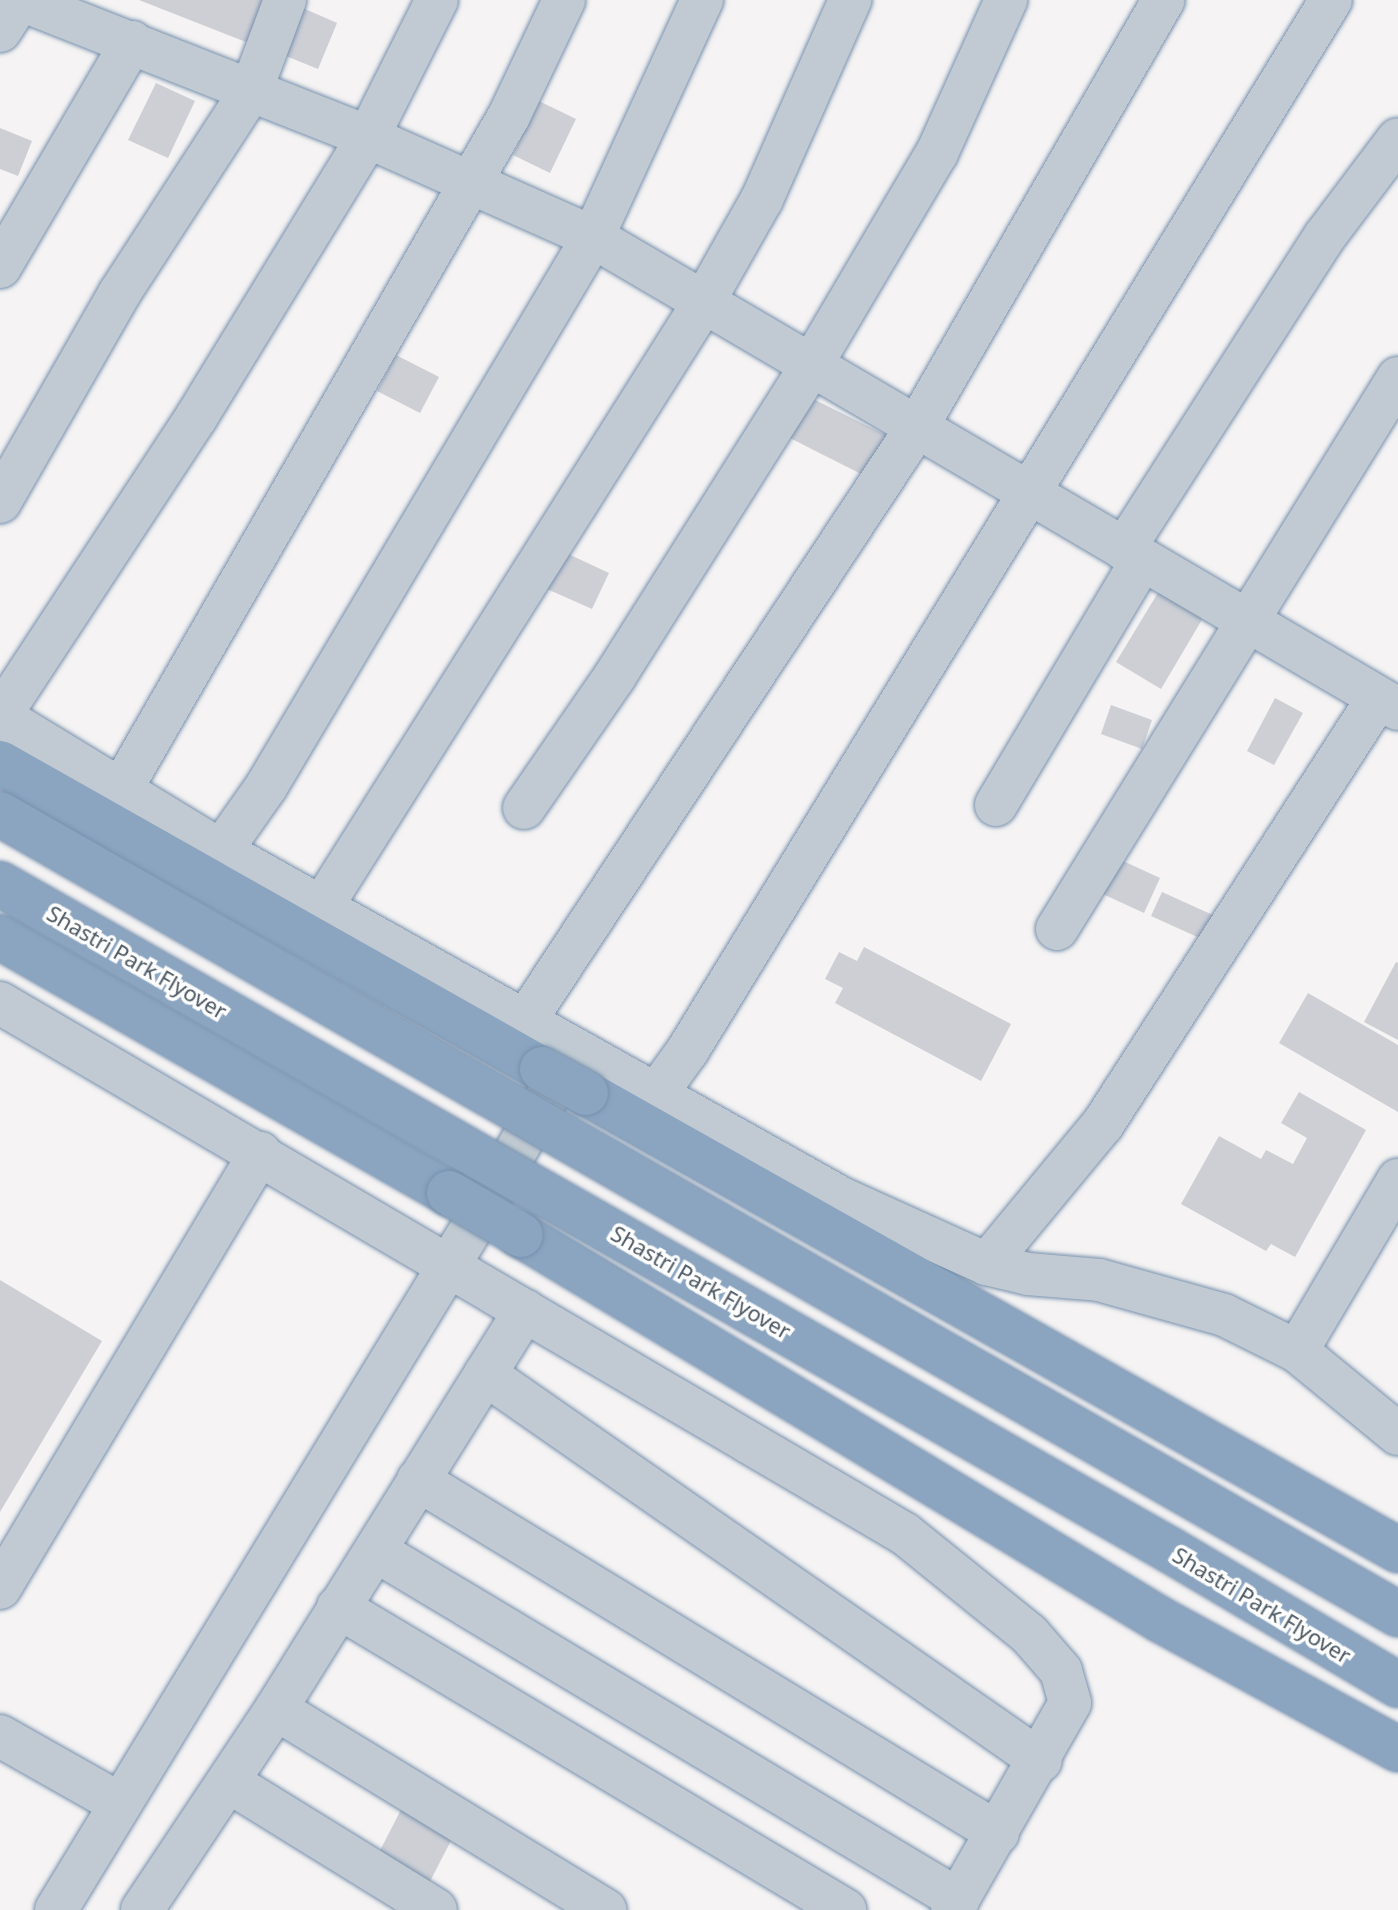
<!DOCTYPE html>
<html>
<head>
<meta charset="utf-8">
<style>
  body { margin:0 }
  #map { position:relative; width:1398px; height:1910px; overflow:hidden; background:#f5f3f3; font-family:"Noto Sans",sans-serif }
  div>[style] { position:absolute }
  .building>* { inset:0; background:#cdcfd5 }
  .roads { filter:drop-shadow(0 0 2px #7690ad) drop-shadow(0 0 2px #7690ad) }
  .minor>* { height:42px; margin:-21px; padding:0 21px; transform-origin:21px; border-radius:21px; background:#c1cad2 }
  .highway>* { height:44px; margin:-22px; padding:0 22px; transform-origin:22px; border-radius:22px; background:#8ba5c1 }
  .bridges { filter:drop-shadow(0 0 2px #7690ad) drop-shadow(0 0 2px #7690ad) }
  .highway-bridge>* { height:44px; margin:-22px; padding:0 22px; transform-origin:22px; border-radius:22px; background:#8ba5c1 }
  span { translate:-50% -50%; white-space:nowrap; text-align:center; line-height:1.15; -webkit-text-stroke:7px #fff; paint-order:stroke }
  .street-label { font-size:22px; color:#4a5661 }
</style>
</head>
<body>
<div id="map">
  <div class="building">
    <div style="clip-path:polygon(139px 0,267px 0,251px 44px)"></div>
    <div style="clip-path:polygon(296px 5px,337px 23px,318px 69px,276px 52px)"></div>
    <div style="clip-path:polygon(156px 83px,195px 101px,168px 158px,128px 140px)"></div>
    <div style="clip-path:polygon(539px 101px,576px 119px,550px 173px,513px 155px)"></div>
    <div style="clip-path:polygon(0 128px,32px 141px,18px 176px,0 169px)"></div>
    <div style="clip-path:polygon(396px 355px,439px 377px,420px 413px,377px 391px)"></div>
    <div style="clip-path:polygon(803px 394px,886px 435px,865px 476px,782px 434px)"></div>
    <div style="clip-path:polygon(564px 552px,609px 573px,592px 609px,547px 589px)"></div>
    <div style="clip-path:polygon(1159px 591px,1203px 618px,1161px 689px,1116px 662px)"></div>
    <div style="clip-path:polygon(1275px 698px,1303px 713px,1274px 765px,1247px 751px)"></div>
    <div style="clip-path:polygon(1111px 705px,1152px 720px,1142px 749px,1101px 734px)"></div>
    <div style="clip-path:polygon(1110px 855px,1160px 878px,1144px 913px,1094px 890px)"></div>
    <div style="clip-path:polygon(1162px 892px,1215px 916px,1204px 940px,1151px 916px)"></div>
    <div style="clip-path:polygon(864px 947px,1011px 1024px,981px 1081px,835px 1003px,843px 988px,825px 979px,839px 952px,857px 961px)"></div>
    <div style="clip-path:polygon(1396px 962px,1398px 963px,1398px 1040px,1364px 1022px)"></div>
    <div style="clip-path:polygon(1308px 993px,1398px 1045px,1398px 1112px,1279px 1043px)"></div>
    <div style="clip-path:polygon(1299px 1092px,1366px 1130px,1295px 1257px,1271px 1244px,1266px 1251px,1181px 1204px,1219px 1136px,1261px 1159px,1266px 1150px,1293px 1164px,1307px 1138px,1281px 1123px)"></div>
    <div style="clip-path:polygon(0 1280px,102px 1341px,0 1512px)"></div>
    <div style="clip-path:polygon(405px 1802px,457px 1829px,424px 1893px,373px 1864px)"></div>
  </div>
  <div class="roads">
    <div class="minor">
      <div style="left:21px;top:0;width:373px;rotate:21.5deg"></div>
      <div style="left:368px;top:137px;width:246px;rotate:24deg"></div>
      <div style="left:593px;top:237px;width:933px;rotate:30.38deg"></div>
      <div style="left:0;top:31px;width:37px;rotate:-57deg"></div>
      <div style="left:0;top:267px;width:261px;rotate:-59.6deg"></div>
      <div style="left:0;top:502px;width:240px;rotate:-60.2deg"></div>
      <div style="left:119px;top:294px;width:242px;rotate:-57deg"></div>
      <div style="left:251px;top:91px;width:97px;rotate:-69.5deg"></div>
      <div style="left:1124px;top:549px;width:372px;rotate:-57.3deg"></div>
      <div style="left:1325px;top:236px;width:121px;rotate:-53deg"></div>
      <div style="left:0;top:716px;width:259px;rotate:31.4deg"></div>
      <div style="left:221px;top:851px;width:713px;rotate:29.23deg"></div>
      <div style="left:843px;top:1199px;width:158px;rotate:24.3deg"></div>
      <div style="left:987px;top:1264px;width:42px;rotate:13.7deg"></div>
      <div style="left:1028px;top:1274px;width:71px;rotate:4.8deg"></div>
      <div style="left:1099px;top:1280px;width:130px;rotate:15.6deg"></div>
      <div style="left:1224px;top:1315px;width:81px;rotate:26.3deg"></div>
      <div style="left:1297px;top:1351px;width:131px;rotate:39.4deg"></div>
      <div style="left:0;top:716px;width:359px;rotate:-56.7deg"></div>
      <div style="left:197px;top:416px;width:327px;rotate:-58.5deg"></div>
      <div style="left:368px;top:137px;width:153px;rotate:-63.3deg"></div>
      <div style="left:119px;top:793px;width:781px;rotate:-60.06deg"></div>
      <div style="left:509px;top:116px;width:128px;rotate:-64.6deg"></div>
      <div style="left:996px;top:805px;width:285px;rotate:-59.2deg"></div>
      <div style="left:524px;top:808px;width:160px;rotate:-55.4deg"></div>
      <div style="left:615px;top:676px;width:369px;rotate:-57.7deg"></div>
      <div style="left:812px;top:364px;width:245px;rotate:-59.4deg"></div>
      <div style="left:937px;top:153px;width:168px;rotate:-65.7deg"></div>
      <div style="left:221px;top:851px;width:78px;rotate:-54.9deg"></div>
      <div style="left:266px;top:787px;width:640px;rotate:-59.27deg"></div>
      <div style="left:593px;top:237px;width:261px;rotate:-65.3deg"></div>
      <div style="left:321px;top:908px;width:713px;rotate:-57.71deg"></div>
      <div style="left:702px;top:305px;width:122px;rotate:-60.5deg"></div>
      <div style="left:762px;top:199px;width:218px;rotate:-66.1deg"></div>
      <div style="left:1057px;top:929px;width:648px;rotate:-58.25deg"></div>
      <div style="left:0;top:1003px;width:1049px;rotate:30.4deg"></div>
      <div style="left:905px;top:1534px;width:159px;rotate:38.9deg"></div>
      <div style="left:1029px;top:1634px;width:49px;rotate:49.1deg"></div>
      <div style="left:1061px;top:1671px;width:33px;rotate:74deg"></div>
      <div style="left:1070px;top:1703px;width:238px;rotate:119.7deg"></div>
      <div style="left:525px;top:1021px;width:712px;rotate:-56.58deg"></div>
      <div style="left:917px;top:427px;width:493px;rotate:-60deg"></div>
      <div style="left:657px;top:1093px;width:53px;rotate:-54.2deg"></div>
      <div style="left:688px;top:1050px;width:1231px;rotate:-58.52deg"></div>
      <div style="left:987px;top:1264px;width:182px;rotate:-50.4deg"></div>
      <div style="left:1103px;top:1124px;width:507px;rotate:-57.16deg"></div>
      <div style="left:1297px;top:1351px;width:199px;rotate:-59.4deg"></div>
      <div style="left:485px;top:1374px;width:677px;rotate:34.84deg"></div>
      <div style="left:418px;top:1480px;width:679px;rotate:31.33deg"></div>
      <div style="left:376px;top:1551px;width:679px;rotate:30.91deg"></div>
      <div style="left:0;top:1588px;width:507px;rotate:-59.13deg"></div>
      <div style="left:338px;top:1607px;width:591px;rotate:30.86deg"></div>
      <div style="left:276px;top:1709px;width:386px;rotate:31.4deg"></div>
      <div style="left:0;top:1736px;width:138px;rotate:29.5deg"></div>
      <div style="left:229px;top:1782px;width:243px;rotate:31.7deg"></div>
      <div style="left:56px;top:1910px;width:803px;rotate:-58.64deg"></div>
      <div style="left:474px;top:1224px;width:201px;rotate:-60.1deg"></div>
      <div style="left:142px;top:1910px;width:242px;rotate:-56.3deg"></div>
      <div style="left:276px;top:1709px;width:470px;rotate:-58deg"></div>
    </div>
    <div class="highway">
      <div style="left:0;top:763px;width:622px;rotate:29.45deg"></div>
      <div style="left:0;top:937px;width:517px;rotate:29.69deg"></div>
      <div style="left:586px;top:1093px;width:932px;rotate:29.37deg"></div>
      <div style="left:521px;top:1235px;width:747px;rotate:31.03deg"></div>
      <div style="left:1161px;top:1620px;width:270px;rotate:28.6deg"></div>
    </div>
  </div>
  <div class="bridges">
    <div class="highway-bridge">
      <div style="left:0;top:814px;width:1611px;rotate:29.78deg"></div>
      <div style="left:0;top:884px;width:1346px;rotate:29.65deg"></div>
      <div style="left:1170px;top:1550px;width:265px;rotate:30.6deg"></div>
      <div style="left:542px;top:1069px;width:50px;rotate:28.6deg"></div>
      <div style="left:449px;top:1193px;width:83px;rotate:30.3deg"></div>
    </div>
  </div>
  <div class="street-label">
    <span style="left:137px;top:962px;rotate:30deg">Shastri Park Flyover</span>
    <span style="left:701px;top:1282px;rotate:30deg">Shastri Park Flyover</span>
    <span style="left:1262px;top:1605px;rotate:31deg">Shastri Park Flyover</span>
  </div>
</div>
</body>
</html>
